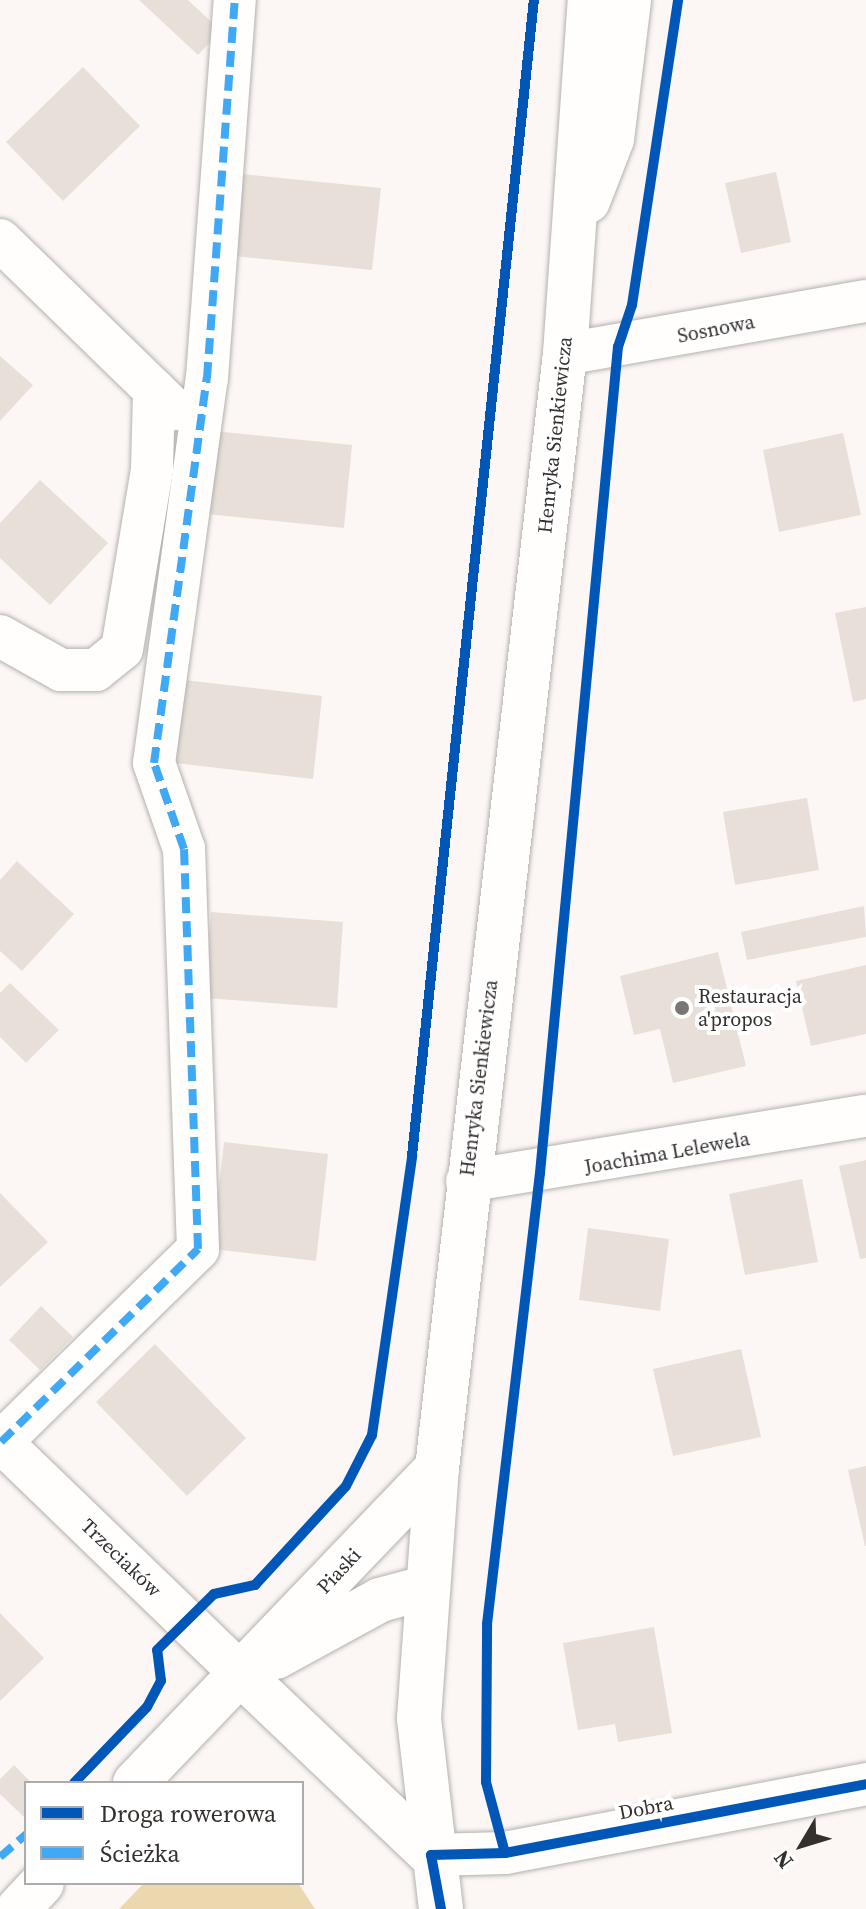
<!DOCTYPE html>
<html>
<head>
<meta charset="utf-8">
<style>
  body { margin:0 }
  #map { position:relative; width:866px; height:1909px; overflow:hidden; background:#fcf7f4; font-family:"Source Serif 4",serif }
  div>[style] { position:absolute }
  .forest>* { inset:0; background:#ecd8ae }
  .building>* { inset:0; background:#e8e0d8 }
  .roads { filter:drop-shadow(0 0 2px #b4b1af) drop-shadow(0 0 2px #b4b1af) }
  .street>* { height:42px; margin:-21px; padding:0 21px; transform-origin:21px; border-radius:21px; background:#fffefd }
  .secondary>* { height:44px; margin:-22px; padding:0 22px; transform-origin:22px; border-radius:22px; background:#fffefd }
  .quiet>* { height:8px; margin-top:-4px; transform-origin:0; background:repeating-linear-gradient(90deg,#3fa9f5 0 16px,transparent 0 24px) }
  .cycleway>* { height:10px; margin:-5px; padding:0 5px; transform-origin:5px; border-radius:5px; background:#0057b8 }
  .dots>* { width:22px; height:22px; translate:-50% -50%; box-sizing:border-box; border:4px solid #fff; border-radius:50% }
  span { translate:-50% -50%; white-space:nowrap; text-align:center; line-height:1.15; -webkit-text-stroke:8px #fff; paint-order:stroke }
  .street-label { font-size:20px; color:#34302e }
  .poi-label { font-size:20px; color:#34302e }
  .left { translate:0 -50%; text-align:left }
  .legend { position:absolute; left:24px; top:1781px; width:280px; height:104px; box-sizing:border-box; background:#fff; border:2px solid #aeacab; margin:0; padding:10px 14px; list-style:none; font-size:24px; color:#34302e }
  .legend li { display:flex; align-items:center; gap:16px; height:40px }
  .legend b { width:40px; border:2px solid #aeacab }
  .north { position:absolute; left:762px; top:1805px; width:80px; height:80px; -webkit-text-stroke:6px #fff; paint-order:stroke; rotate:232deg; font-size:22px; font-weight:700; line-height:32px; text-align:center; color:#34302e }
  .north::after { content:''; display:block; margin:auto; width:28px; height:36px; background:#34302e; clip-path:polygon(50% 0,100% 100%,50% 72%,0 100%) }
</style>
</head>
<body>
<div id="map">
  <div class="forest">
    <div style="clip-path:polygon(144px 1883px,298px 1883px,315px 1909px,119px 1909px)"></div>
  </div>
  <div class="building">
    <div style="clip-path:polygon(139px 0,188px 0,221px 31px,198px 55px)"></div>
    <div style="clip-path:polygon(83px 67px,140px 126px,63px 201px,6px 142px)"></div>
    <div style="clip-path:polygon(776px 172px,791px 242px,741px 253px,725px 183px)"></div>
    <div style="clip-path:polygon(242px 174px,381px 188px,372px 270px,234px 256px)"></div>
    <div style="clip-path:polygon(0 356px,33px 385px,0 421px)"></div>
    <div style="clip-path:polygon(214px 431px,352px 445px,344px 528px,206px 514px)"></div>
    <div style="clip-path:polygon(843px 433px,861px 515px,779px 532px,763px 450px)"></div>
    <div style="clip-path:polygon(40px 480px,108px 543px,50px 605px,0 558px,0 523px)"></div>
    <div style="clip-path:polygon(866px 607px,866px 699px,853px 702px,835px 613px)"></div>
    <div style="clip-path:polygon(184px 680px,322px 696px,313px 779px,175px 763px)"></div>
    <div style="clip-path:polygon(807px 798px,819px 870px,735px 885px,723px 812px)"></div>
    <div style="clip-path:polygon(17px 861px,74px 914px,22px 971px,0 951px,0 880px)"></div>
    <div style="clip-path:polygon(864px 906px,866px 937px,747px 960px,741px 932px)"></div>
    <div style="clip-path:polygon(211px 912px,343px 922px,337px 1008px,205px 998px)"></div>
    <div style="clip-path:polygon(718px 952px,746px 1066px,673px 1083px,660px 1029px,634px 1035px,620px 976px)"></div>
    <div style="clip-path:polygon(866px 965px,866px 1034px,811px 1046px,796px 981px)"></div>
    <div style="clip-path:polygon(10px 983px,59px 1030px,26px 1063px,0 1037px,0 993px)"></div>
    <div style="clip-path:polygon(224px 1142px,328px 1154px,316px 1261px,212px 1249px)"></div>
    <div style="clip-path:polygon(866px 1160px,866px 1258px,860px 1259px,839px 1166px)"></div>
    <div style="clip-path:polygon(802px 1179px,818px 1262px,745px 1275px,729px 1194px)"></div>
    <div style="clip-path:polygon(0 1193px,48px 1242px,0 1287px)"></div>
    <div style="clip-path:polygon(588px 1228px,669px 1239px,660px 1311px,579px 1300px)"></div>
    <div style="clip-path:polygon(41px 1306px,73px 1337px,40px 1370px,9px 1340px)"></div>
    <div style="clip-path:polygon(155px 1344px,246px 1438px,187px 1496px,96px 1402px)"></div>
    <div style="clip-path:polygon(741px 1349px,761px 1437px,673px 1456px,653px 1369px)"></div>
    <div style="clip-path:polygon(866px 1466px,866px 1546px,865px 1546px,848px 1470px)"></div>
    <div style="clip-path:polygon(0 1613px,44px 1658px,0 1701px)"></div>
    <div style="clip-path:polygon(654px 1627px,672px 1733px,618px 1742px,615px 1724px,578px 1730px,563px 1643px)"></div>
    <div style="clip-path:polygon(14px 1765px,32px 1783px,26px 1819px,0 1794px,0 1779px)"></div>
  </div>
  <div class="roads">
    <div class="street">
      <div style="left:0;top:240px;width:243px;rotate:44.2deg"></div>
      <div style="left:565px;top:354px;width:306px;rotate:-10deg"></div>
      <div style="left:0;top:636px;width:70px;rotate:29.1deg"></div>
      <div style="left:61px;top:670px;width:35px"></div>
      <div style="left:96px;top:670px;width:33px;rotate:-39deg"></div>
      <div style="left:122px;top:649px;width:182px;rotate:-80.5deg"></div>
      <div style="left:152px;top:469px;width:79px;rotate:-88.5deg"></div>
      <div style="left:467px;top:1181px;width:404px;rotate:-9.3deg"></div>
      <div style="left:0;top:1441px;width:337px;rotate:44deg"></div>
      <div style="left:1px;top:1442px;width:276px;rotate:-44.4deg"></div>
      <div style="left:198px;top:1249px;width:400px;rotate:-92deg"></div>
      <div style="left:184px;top:849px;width:91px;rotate:-109.2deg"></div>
      <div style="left:154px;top:763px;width:389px;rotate:-82.2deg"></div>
      <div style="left:207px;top:378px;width:379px;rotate:-85.8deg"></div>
      <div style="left:431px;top:1855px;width:74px;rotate:-1.5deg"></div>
      <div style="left:505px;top:1853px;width:368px;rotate:-10.8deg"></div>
    </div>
    <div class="secondary">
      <div style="left:588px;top:201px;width:66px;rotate:-68.8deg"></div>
      <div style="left:612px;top:139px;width:140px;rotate:-83deg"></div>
      <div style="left:276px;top:1657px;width:119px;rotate:-28.7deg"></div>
      <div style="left:380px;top:1600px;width:50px;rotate:-15.2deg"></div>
      <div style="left:242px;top:1675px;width:261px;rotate:43.6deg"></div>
      <div style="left:135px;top:1783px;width:436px;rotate:-46.2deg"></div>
      <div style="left:18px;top:1909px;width:35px;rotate:-47deg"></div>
      <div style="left:441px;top:1909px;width:192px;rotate:-96.6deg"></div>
      <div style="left:419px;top:1718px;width:251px;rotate:-85.9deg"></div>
      <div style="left:437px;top:1468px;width:1121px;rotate:-83.45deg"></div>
      <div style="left:565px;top:354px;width:355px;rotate:-86deg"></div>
    </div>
  </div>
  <div class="quiet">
    <div style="left:1px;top:1442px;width:276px;rotate:-44.4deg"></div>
    <div style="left:198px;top:1249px;width:400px;rotate:-92deg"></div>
    <div style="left:184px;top:849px;width:91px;rotate:-109.2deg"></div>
    <div style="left:154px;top:763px;width:389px;rotate:-82.2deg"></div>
    <div style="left:207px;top:378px;width:379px;rotate:-85.8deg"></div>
    <div style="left:0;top:1857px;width:35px;rotate:-41deg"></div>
  </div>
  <div class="cycleway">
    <div style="left:74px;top:1783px;width:105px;rotate:-46.2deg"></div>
    <div style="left:147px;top:1707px;width:30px;rotate:-62deg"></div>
    <div style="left:161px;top:1681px;width:31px;rotate:-97deg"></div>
    <div style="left:157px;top:1650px;width:80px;rotate:-44.5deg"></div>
    <div style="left:214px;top:1594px;width:42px;rotate:-12.4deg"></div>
    <div style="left:255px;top:1585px;width:134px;rotate:-47.4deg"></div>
    <div style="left:346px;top:1486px;width:57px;rotate:-63deg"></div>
    <div style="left:372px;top:1435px;width:282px;rotate:-81.8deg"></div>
    <div style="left:412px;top:1156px;width:1162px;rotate:-83.98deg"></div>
    <div style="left:505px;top:1853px;width:73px;rotate:-105deg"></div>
    <div style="left:486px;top:1782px;width:158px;rotate:-89.6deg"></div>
    <div style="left:487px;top:1624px;width:454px;rotate:-83.3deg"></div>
    <div style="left:540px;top:1173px;width:830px;rotate:-84.61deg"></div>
    <div style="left:618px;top:347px;width:44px;rotate:-71.6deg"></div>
    <div style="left:632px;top:305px;width:308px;rotate:-81.4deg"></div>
    <div style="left:441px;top:1909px;width:55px;rotate:-100.5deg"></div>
    <div style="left:431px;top:1855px;width:74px;rotate:-1.5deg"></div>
    <div style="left:505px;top:1853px;width:368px;rotate:-10.8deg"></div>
  </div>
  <div class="dots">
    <div style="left:682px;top:1008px;background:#7a7673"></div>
  </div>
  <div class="street-label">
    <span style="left:716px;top:329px;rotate:-11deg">Sosnowa</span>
    <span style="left:555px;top:435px;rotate:-84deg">Henryka Sienkiewicza</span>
    <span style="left:479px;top:1078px;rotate:-83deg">Henryka Sienkiewicza</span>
    <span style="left:667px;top:1153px;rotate:-10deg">Joachima Lelewela</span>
    <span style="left:121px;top:1558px;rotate:44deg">Trzeciaków</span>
    <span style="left:339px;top:1571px;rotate:-47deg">Piaski</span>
    <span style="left:646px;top:1808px;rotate:-11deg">Dobra</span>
  </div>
  <div class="poi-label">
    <span class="left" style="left:698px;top:1008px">Restauracja<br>a'propos</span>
  </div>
  <ul class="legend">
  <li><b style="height:10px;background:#0057b8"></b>Droga rowerowa</li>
  <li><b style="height:10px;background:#3fa9f5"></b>Ścieżka</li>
  </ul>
  <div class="north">N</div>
</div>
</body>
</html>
